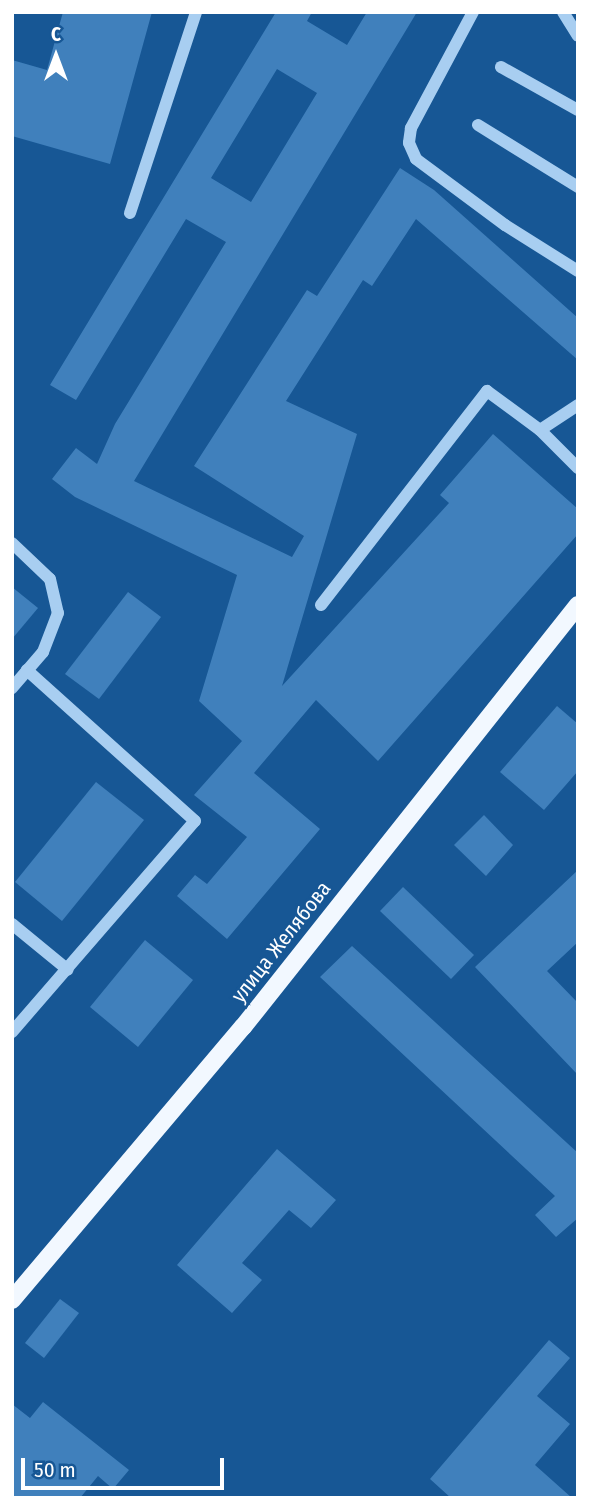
<!DOCTYPE html>
<html>
<head>
<meta charset="utf-8">
<style>
  body { margin:0 }
  #map { position:relative; width:590px; height:1510px; overflow:hidden; background:#175795; font-family:"Fira Sans Condensed",sans-serif }
  div>[style] { position:absolute }
  .building>* { inset:0; background:#4080bc }
  .minor>* { height:12px; margin:-6px; padding:0 6px; transform-origin:6px; border-radius:6px; background:#a8cef1 }
  .major>* { height:18px; margin:-9px; padding:0 9px; transform-origin:9px; border-radius:9px; background:#f2f8ff }
  span { translate:-50% -50%; white-space:nowrap; text-align:center; line-height:1.15; -webkit-text-stroke:5px #175795; paint-order:stroke }
  .street-label { font-size:21px; color:#fff }
  .frame { position:absolute; inset:0; border:14px solid #fff; pointer-events:none }
  .north { position:absolute; left:21px; top:21px; width:70px; height:70px; -webkit-text-stroke:5px #175795; paint-order:stroke; rotate:0deg; font-size:19px; font-weight:700; line-height:28px; text-align:center; color:#fff }
  .north::after { content:''; display:block; margin:auto; width:24px; height:32px; background:#fff; clip-path:polygon(50% 0,100% 100%,50% 72%,0 100%) }
  .scale { position:absolute; left:21px; top:1458px; width:203px; height:32px; box-sizing:border-box; border:4px solid #fff; border-top:0; padding-left:9px; font-size:21px; line-height:24px; white-space:nowrap; color:#fff; -webkit-text-stroke:5px #175795; paint-order:stroke }
</style>
</head>
<body>
<div id="map">
  <div class="building">
    <div style="clip-path:polygon(63px 12px,152px 12px,110px 164px,12px 136px,12px 60px,47px 70px)"></div>
    <div style="clip-path:polygon(evenodd,276px 12px,312px 12px,307px 21px,347px 45px,367px 12px,417px 12px,134px 481px,292px 557px,304px 536px,194px 466px,307px 290px,317px 296px,400px 168px,434px 190px,578px 318px,578px 360px,416px 219px,372px 286px,363px 280px,286px 401px,357px 434px,282px 686px,449px 503px,440px 495px,493px 434px,578px 509px,578px 534px,378px 761px,316px 700px,254px 773px,320px 829px,227px 939px,177px 896px,195px 875px,207px 884px,247px 837px,194px 795px,242px 741px,199px 701px,237px 575px,75px 497px,52px 479px,76px 448px,97px 464px,115px 424px,226px 242px,186px 219px,76px 400px,50px 385px,276px 12px,277px 69px,317px 93px,251px 202px,211px 178px,277px 69px)"></div>
    <div style="clip-path:polygon(12px 587px,38px 608px,12px 639px)"></div>
    <div style="clip-path:polygon(128px 592px,161px 617px,99px 699px,65px 674px)"></div>
    <div style="clip-path:polygon(557px 706px,578px 724px,578px 771px,544px 810px,500px 772px)"></div>
    <div style="clip-path:polygon(96px 782px,144px 820px,62px 921px,15px 882px)"></div>
    <div style="clip-path:polygon(484px 815px,513px 845px,486px 876px,454px 845px)"></div>
    <div style="clip-path:polygon(578px 870px,578px 942px,547px 971px,578px 1003px,578px 1075px,475px 967px)"></div>
    <div style="clip-path:polygon(403px 887px,474px 955px,451px 979px,380px 911px)"></div>
    <div style="clip-path:polygon(145px 940px,193px 980px,138px 1047px,90px 1007px)"></div>
    <div style="clip-path:polygon(352px 946px,578px 1153px,578px 1218px,556px 1237px,535px 1215px,555px 1196px,320px 977px)"></div>
    <div style="clip-path:polygon(277px 1149px,336px 1200px,311px 1228px,289px 1210px,242px 1263px,262px 1280px,232px 1313px,177px 1265px)"></div>
    <div style="clip-path:polygon(60px 1299px,79px 1313px,44px 1358px,25px 1343px)"></div>
    <div style="clip-path:polygon(549px 1340px,570px 1358px,537px 1396px,570px 1424px,535px 1465px,572px 1498px,451px 1498px,430px 1479px)"></div>
    <div style="clip-path:polygon(43px 1402px,129px 1470px,113px 1489px,98px 1476px,80px 1498px,12px 1498px,12px 1404px,30px 1418px)"></div>
  </div>
  <div class="minor">
    <div style="left:473px;top:12px;width:132px;rotate:118.1deg"></div>
    <div style="left:411px;top:128px;width:15px;rotate:98deg"></div>
    <div style="left:409px;top:143px;width:17px;rotate:66deg"></div>
    <div style="left:416px;top:159px;width:111px;rotate:36.6deg"></div>
    <div style="left:505px;top:225px;width:86px;rotate:32.2deg"></div>
    <div style="left:563px;top:12px;width:28px;rotate:58deg"></div>
    <div style="left:501px;top:67px;width:88px;rotate:29.2deg"></div>
    <div style="left:478px;top:125px;width:118px;rotate:31.8deg"></div>
    <div style="left:130px;top:213px;width:212px;rotate:-71.8deg"></div>
    <div style="left:578px;top:405px;width:45px;rotate:146.7deg"></div>
    <div style="left:540px;top:430px;width:54px;rotate:45deg"></div>
    <div style="left:12px;top:543px;width:52px;rotate:43.5deg"></div>
    <div style="left:50px;top:579px;width:35px;rotate:77deg"></div>
    <div style="left:58px;top:613px;width:42px;rotate:111deg"></div>
    <div style="left:43px;top:652px;width:48px;rotate:130.7deg"></div>
    <div style="left:321px;top:605px;width:271px;rotate:-52.2deg"></div>
    <div style="left:487px;top:391px;width:66px;rotate:36.3deg"></div>
    <div style="left:12px;top:924px;width:72px;rotate:39.4deg"></div>
    <div style="left:12px;top:1032px;width:279px;rotate:-49.1deg"></div>
    <div style="left:195px;top:821px;width:226px;rotate:-138.1deg"></div>
  </div>
  <div class="major">
    <div style="left:12px;top:1300px;width:358px;rotate:-49.8deg"></div>
    <div style="left:243px;top:1027px;width:539px;rotate:-51.56deg"></div>
  </div>
  <div class="street-label">
    <span style="left:281px;top:942px;rotate:-52deg">улица Желябова</span>
  </div>
  <div class="frame"></div>
  <div class="north">С</div>
  <div class="scale">50 m</div>
</div>
</body>
</html>
